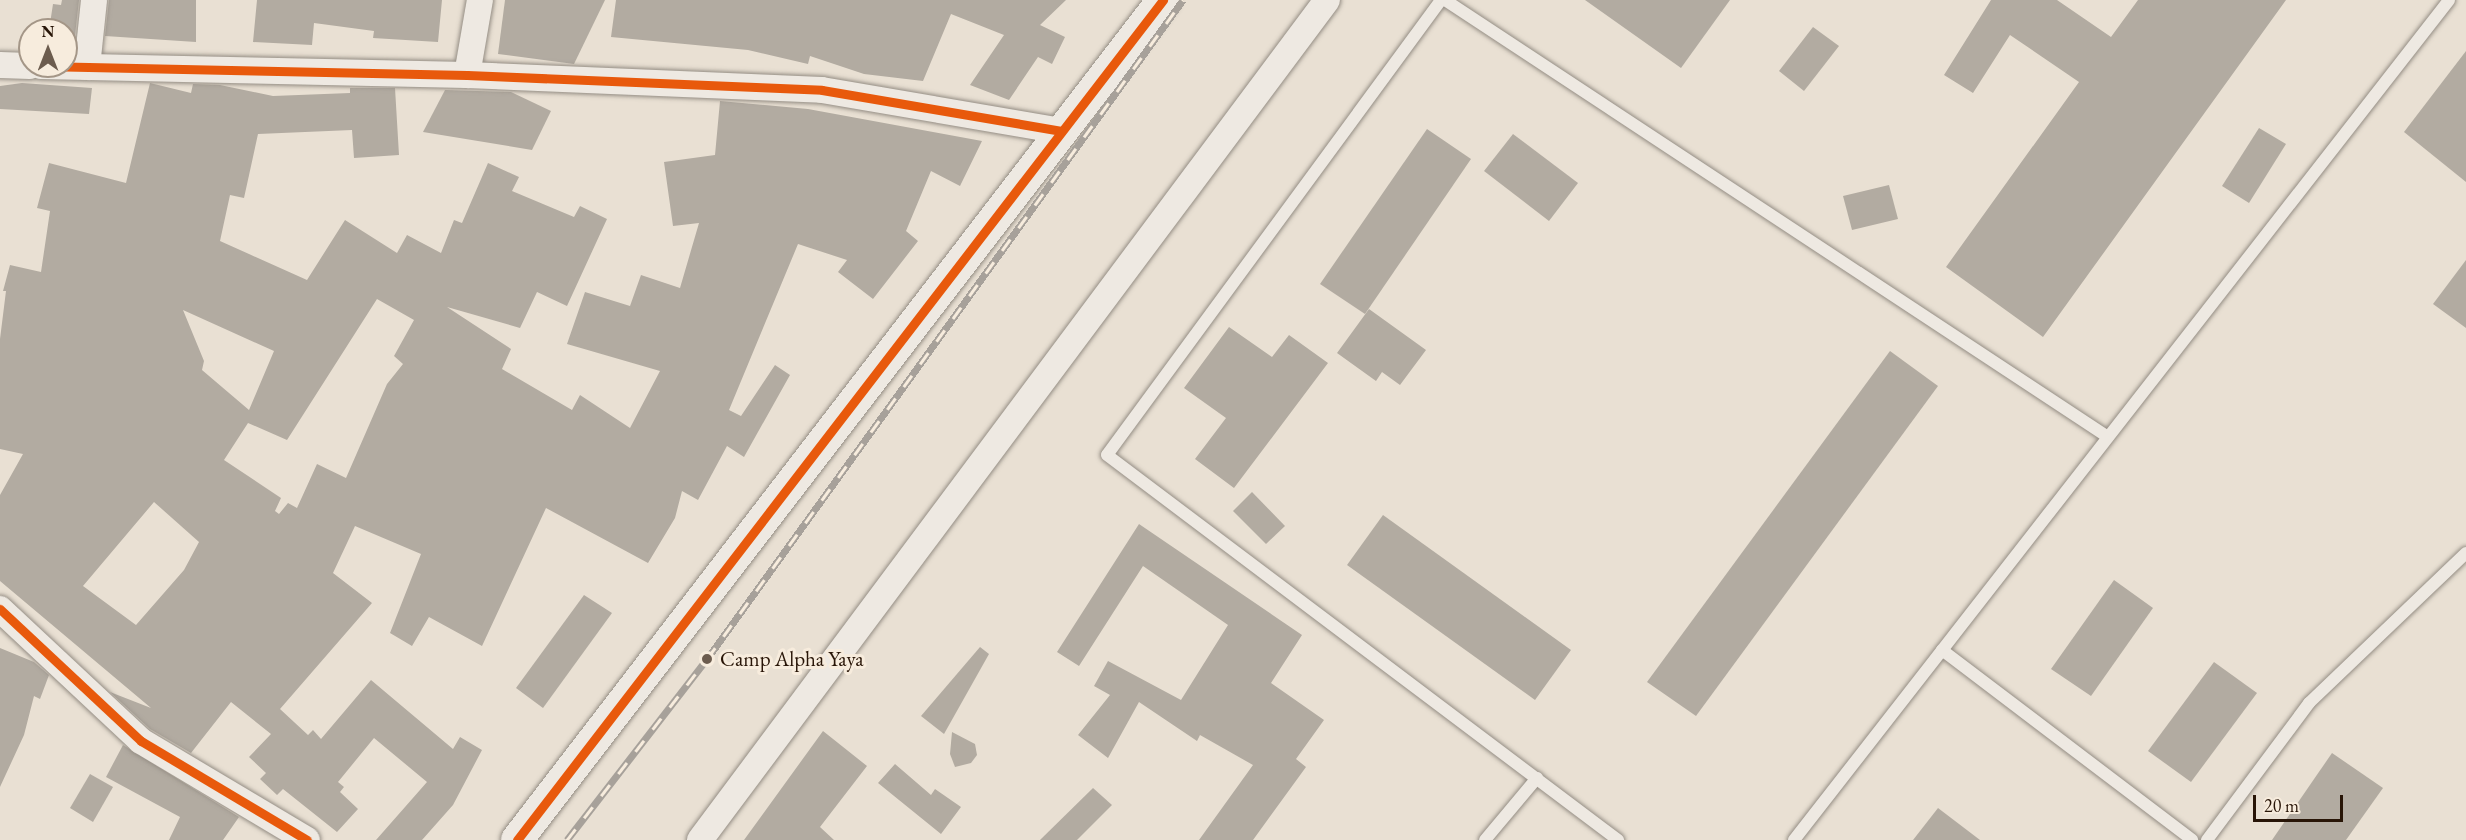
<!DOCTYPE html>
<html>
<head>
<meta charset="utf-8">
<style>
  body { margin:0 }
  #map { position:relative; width:2466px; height:840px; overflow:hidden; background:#e9e0d3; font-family:"EB Garamond",serif }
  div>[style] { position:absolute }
  .building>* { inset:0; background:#b2aba1 }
  .roads { filter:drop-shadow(0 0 2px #948d84) drop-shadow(0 0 2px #948d84) }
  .service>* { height:12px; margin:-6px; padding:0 6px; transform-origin:6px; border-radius:6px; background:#eee9e2 }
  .minor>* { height:26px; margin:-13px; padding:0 13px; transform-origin:13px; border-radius:13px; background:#eee9e2 }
  .tertiary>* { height:32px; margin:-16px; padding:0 16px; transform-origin:16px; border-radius:16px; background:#eee9e2 }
  .rail>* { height:7px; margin-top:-3.5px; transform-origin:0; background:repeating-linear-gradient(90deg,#f7ecdd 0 14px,#a7a19a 0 28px); box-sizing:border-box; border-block:2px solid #a7a19a }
  .cycleway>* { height:9px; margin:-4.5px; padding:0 4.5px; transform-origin:4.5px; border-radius:4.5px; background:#e8590c }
  .dots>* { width:16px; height:16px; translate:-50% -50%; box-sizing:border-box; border:3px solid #f7ecdd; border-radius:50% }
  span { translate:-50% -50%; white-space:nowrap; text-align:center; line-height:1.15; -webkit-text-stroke:6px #f7ecdd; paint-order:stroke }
  .poi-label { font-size:21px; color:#281507 }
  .left { translate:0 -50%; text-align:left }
  .north { position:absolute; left:18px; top:18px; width:60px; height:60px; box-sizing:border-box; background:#f7ecdd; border:2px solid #a49687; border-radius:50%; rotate:0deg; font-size:16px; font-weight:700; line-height:24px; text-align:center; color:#281507 }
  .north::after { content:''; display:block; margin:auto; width:21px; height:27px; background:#6c5c4e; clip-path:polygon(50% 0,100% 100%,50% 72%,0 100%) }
  .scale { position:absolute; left:2253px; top:795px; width:90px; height:27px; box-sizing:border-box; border:3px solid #281507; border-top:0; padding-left:8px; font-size:18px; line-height:21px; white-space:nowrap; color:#281507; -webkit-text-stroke:4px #f7ecdd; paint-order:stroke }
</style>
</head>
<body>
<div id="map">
  <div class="building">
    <div style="clip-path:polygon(62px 0,79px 0,75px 35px,66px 35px,66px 30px,49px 30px,53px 4px,61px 5px)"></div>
    <div style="clip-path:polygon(109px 0,196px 0,196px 42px,105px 36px)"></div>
    <div style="clip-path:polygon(257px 0,442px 0,438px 42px,373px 38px,374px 31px,314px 23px,312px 45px,253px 42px)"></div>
    <div style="clip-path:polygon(505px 0,605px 0,574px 64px,498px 54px)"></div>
    <div style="clip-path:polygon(616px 0,1066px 0,1040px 25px,1065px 37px,1052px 64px,1038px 57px,1009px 100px,970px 85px,1004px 35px,951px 14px,923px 81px,864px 74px,810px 56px,808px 64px,748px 50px,611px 37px)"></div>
    <div style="clip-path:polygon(1585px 0,1730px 0,1681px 68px)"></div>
    <div style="clip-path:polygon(1991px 0,2057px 0,2111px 37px,2138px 0,2286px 0,2043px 337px,1946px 267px,2079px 82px,2010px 35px,1973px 93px,1944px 75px)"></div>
    <div style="clip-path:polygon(1813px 27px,1839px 46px,1804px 91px,1779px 71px)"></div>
    <div style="clip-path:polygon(2466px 51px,2466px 182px,2404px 132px)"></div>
    <div style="clip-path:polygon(22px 83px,92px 88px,89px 114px,0 109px,0 86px)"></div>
    <div style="clip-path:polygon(evenodd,150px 83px,191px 93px,193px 84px,220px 85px,273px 96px,350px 93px,350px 88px,395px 88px,399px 155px,354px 158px,352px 130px,258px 134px,244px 198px,230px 195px,220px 241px,307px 280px,345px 220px,397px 253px,407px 235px,441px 253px,454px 220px,462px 223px,488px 163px,519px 177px,512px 191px,574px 217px,580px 206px,607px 219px,567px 306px,537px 292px,520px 328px,447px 307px,511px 349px,502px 369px,572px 410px,580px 395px,630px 428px,660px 371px,567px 344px,585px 292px,630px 306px,641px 275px,680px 288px,699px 223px,673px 226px,664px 162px,715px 155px,720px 101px,808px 109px,982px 141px,960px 186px,931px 171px,906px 231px,918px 241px,873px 299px,838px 272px,847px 260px,798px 244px,729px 410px,741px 416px,775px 365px,790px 375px,744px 457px,727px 446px,698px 500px,682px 491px,675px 518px,648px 563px,546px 508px,482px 646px,429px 617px,412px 646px,390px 633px,421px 554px,355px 526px,333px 573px,372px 603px,280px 709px,308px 735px,313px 730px,321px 739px,371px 680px,453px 749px,460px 737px,482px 750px,453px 805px,422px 840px,376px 840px,427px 782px,374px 738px,338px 782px,344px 787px,340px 792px,358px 809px,337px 832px,283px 789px,277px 795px,260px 779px,266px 773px,249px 757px,271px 734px,231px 702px,191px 753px,150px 729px,110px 692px,151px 708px,0 581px,0 495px,23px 454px,0 449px,0 339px,6px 291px,3px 291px,10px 265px,41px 272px,50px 211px,37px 208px,49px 163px,126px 183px,150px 83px,377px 299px,414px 320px,394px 356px,403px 364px,387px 384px,346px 478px,317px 464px,297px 508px,288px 503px,279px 514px,275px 511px,281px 498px,224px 460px,248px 423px,287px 440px,377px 299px,150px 83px,183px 310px,274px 351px,249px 410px,202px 370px,204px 361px,183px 310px,150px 83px,154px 502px,199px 542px,184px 570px,136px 625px,83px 586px,154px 502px)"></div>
    <div style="clip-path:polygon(445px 90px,511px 92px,551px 111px,532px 150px,423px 132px)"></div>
    <div style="clip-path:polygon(2259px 128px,2286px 144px,2249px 203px,2222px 186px)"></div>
    <div style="clip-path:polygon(1427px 129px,1471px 159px,1365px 314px,1320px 284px)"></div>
    <div style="clip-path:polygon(1513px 134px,1578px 183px,1549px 221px,1484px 171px)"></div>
    <div style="clip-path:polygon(1889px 185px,1898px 219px,1852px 230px,1843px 196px)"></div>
    <div style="clip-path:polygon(2466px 260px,2466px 328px,2433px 304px)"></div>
    <div style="clip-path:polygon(1369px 309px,1426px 350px,1400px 385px,1382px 372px,1376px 381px,1337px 353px)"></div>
    <div style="clip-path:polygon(1229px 327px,1272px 357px,1289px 335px,1328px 363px,1234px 488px,1195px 459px,1226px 418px,1184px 388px)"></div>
    <div style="clip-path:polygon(1890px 351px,1938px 386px,1696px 716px,1647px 682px)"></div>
    <div style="clip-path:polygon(1252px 492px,1285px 526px,1266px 544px,1233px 511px)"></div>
    <div style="clip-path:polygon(1383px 515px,1571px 650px,1535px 700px,1347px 565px)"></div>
    <div style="clip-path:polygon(1139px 524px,1302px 635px,1271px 683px,1324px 720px,1296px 759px,1306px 767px,1253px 840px,1199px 840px,1253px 765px,1200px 735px,1197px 741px,1139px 702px,1108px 758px,1078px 735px,1110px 695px,1094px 686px,1108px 661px,1181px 700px,1228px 625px,1143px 566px,1079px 666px,1057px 652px)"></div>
    <div style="clip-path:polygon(2114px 580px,2153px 608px,2091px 696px,2051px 669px)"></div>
    <div style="clip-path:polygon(584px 595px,612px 613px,543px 708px,516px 688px)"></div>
    <div style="clip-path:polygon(980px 647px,989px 654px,944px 734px,921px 716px)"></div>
    <div style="clip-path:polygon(0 648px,34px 662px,49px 675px,40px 699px,34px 696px,24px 735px,0 787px)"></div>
    <div style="clip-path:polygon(2214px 662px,2257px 693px,2191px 782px,2148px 751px)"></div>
    <div style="clip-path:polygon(823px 731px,867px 766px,820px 827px,834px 840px,744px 840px)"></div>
    <div style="clip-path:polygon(952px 732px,975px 744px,977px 755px,971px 763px,955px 767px,950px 754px)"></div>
    <div style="clip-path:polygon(123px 745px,239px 817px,223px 840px,169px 840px,180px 817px,106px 777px)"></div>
    <div style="clip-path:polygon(2332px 753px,2383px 788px,2346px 840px,2272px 840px)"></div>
    <div style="clip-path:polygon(895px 764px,931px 795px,935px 789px,961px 807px,941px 834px,878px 783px)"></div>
    <div style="clip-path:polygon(90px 774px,113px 787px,93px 822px,70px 808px)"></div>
    <div style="clip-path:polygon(1093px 788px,1112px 805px,1077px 840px,1040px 840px)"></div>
    <div style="clip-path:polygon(1938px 808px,1980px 840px,1913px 840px)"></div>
  </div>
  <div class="roads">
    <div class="service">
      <div style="left:1441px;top:0;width:564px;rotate:126.28deg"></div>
      <div style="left:1107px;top:455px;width:640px;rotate:37deg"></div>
      <div style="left:1445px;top:0;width:794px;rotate:33.39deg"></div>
      <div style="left:1942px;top:650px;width:314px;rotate:37.2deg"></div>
      <div style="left:1485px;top:840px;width:81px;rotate:-50deg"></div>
      <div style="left:1794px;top:840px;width:1065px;rotate:-52.05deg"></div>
      <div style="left:2207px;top:840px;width:171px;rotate:-53.3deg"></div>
      <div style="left:2309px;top:703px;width:217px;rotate:-43.7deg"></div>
    </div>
    <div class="minor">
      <div style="left:0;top:65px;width:30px;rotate:2deg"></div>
      <div style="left:41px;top:66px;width:426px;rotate:1.2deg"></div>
      <div style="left:467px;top:75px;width:355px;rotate:2.4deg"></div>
      <div style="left:822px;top:90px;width:243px;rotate:9.7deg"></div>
      <div style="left:87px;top:67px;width:67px;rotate:-84deg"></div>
      <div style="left:467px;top:75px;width:76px;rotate:-80.2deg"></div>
      <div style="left:0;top:609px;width:193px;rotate:43.1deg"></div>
      <div style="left:141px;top:741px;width:193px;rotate:30.8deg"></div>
      <div style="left:700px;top:840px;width:1048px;rotate:-53.26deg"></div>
    </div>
    <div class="tertiary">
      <div style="left:517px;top:840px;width:1060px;rotate:-52.44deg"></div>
    </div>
  </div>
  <div class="rail">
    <div style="left:567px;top:840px;width:229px;rotate:-52.3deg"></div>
    <div style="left:707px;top:659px;width:813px;rotate:-54.16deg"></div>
  </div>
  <div class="cycleway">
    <div style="left:41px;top:66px;width:426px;rotate:1.2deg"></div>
    <div style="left:467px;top:75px;width:355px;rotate:2.4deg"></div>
    <div style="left:822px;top:90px;width:243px;rotate:9.7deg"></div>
    <div style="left:0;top:609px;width:193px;rotate:43.1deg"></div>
    <div style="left:141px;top:741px;width:193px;rotate:30.8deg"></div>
    <div style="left:517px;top:840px;width:1060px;rotate:-52.44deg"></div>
  </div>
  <div class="dots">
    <div style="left:707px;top:659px;background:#6c5c4e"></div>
  </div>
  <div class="poi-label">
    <span class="left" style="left:720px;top:659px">Camp Alpha Yaya</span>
  </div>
  <div class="north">N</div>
  <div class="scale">20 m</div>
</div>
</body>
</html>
